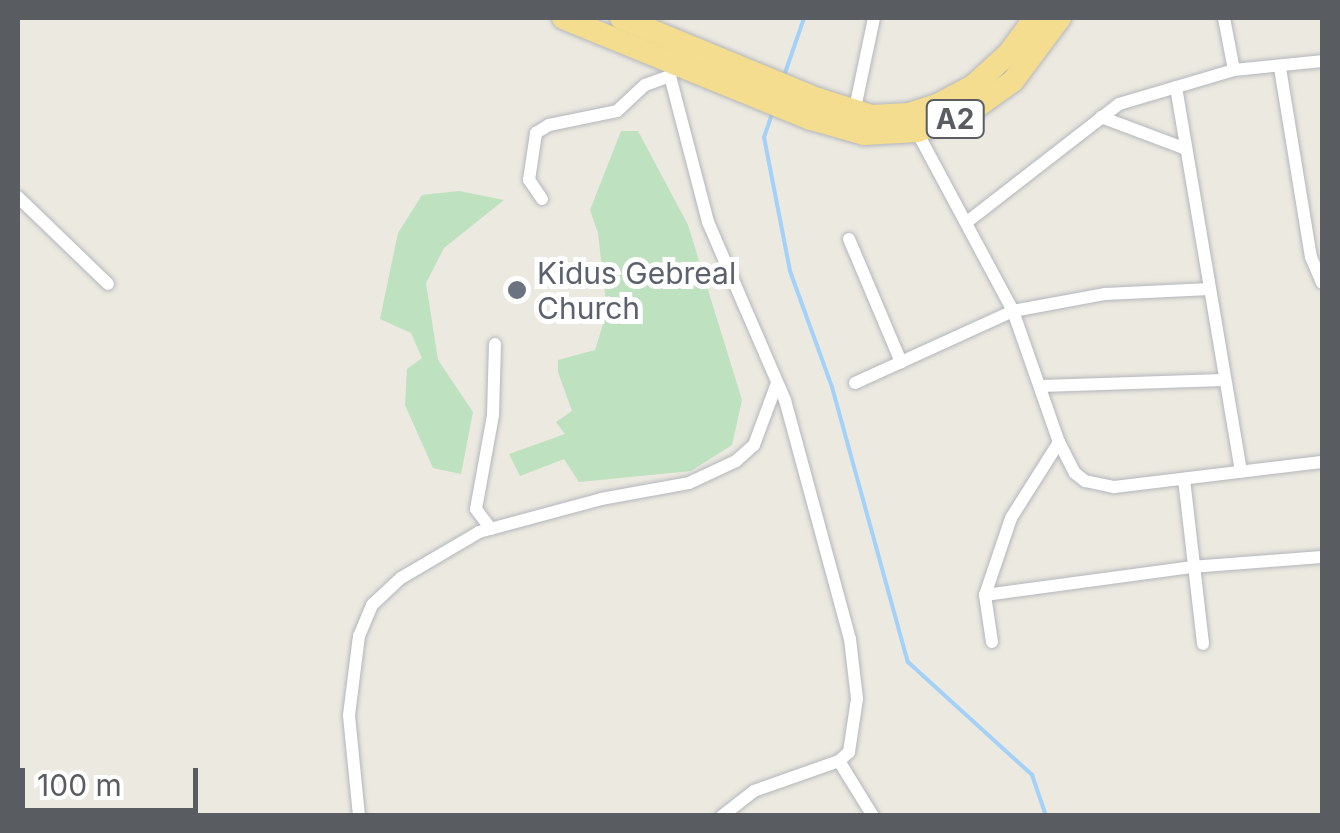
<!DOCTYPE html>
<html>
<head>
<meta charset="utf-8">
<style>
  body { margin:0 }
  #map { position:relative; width:1340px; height:833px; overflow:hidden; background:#ebe9e0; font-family:Inter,sans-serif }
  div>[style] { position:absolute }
  .green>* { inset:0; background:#bee1bf }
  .stream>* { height:4px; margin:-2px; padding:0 2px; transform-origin:2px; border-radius:2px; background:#a4d1f7 }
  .roads { filter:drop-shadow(0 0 2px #b3b6ba) drop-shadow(0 0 2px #b3b6ba) }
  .street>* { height:12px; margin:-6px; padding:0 6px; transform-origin:6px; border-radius:6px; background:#fff }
  .highway>* { height:22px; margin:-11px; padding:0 11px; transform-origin:11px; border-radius:11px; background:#f4dd8f }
  .dots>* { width:28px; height:28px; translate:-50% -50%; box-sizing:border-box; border:5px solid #fff; border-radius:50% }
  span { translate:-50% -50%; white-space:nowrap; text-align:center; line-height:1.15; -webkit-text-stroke:10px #fff; paint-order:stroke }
  .shield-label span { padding:2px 8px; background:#fff; border:2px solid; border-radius:8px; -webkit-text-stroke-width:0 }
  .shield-label { font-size:28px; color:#595c60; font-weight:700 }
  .worship-label { font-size:30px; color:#5b616d }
  .left { translate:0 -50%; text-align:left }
  .frame { position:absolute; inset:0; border:20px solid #595c60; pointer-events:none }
  .scale { position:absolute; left:20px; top:768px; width:178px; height:45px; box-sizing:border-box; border:5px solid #595c60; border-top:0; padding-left:12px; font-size:30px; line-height:35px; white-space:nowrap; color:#595c60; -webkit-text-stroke:8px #fff; paint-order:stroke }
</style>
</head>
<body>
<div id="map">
  <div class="green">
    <div style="clip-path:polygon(621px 131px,638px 131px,688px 225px,742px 400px,732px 445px,691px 471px,579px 482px,564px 459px,520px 476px,509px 454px,565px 434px,556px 422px,572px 411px,558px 372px,558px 360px,595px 350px,607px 311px,598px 233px,590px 210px)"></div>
    <div style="clip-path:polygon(459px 191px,504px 200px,444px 248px,426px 283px,438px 360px,473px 412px,461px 474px,433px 468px,405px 405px,407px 369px,422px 358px,411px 333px,380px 319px,398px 233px,422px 195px)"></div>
  </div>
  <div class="stream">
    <div style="left:784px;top:76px;width:61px;rotate:-71deg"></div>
    <div style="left:772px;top:114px;width:24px;rotate:109deg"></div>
    <div style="left:764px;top:137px;width:136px;rotate:79deg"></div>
    <div style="left:790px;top:271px;width:123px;rotate:70.1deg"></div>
    <div style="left:832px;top:387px;width:285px;rotate:74.6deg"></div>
    <div style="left:908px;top:662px;width:168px;rotate:42.3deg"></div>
    <div style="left:1032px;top:775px;width:43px;rotate:71.1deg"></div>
  </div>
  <div class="roads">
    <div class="street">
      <div style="left:1224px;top:18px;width:53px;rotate:79.1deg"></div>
      <div style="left:676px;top:61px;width:16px;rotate:112deg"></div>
      <div style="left:670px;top:76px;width:151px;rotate:75.4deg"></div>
      <div style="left:708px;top:222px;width:194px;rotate:66.6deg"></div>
      <div style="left:785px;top:400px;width:248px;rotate:74.8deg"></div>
      <div style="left:850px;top:639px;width:60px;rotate:83.3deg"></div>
      <div style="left:857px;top:699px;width:54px;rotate:98.6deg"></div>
      <div style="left:849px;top:752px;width:13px;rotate:138deg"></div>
      <div style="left:839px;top:761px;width:90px;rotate:160.6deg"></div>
      <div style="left:754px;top:791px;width:41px;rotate:142deg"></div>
      <div style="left:1280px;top:68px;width:192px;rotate:80.7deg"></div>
      <div style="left:1311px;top:257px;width:28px;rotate:67deg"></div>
      <div style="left:1176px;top:87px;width:390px;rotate:80.4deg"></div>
      <div style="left:854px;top:113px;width:97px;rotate:-78.1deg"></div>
      <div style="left:1101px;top:117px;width:91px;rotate:20.6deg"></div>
      <div style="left:916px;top:130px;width:205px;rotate:61.8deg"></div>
      <div style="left:1013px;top:311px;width:139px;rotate:70.7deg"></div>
      <div style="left:1059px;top:442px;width:35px;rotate:63deg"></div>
      <div style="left:1075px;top:473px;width:13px;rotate:39deg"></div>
      <div style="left:1085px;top:481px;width:30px;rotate:12deg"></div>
      <div style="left:1114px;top:487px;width:209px;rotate:-6.9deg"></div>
      <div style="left:18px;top:197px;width:125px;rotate:44deg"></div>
      <div style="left:542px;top:199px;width:23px;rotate:-124deg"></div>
      <div style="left:529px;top:180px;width:48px;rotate:-81.5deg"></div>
      <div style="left:536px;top:133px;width:15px;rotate:-32deg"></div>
      <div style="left:549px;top:125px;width:69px;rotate:-11.6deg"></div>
      <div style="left:617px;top:111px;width:38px;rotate:-43deg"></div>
      <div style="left:645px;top:85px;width:27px;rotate:-20deg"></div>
      <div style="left:967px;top:222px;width:192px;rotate:-37.8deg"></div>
      <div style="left:1119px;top:104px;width:120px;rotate:-16.5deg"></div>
      <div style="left:1234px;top:70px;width:88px;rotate:-5.8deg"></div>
      <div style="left:849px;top:239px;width:134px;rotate:67.1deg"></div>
      <div style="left:855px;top:383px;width:174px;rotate:-24.5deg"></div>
      <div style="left:1013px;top:311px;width:94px;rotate:-10.5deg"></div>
      <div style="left:1105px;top:294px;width:105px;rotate:-2.7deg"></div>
      <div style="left:1040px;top:386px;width:185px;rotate:-1.9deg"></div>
      <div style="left:1184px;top:479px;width:166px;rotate:83.4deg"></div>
      <div style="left:491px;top:529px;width:25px;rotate:-127deg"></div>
      <div style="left:476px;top:509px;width:96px;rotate:-79.7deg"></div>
      <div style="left:493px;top:415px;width:71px;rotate:-88.4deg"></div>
      <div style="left:985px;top:595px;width:208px;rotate:-7.7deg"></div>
      <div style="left:1191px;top:567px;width:131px;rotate:-4.4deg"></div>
      <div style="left:992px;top:642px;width:48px;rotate:-98.5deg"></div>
      <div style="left:985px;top:595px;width:81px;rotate:-71.3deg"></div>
      <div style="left:1011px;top:518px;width:90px;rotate:-57.7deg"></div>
      <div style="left:839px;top:761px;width:65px;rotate:58.3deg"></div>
      <div style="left:359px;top:816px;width:101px;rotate:-95.7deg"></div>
      <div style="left:349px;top:715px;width:80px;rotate:-82.8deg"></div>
      <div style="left:359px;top:636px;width:34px;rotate:-67deg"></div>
      <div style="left:372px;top:605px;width:40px;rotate:-43deg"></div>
      <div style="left:401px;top:578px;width:91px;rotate:-30.5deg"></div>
      <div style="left:479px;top:532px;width:126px;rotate:-15.1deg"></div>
      <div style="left:601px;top:499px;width:89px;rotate:-10.3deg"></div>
      <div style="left:689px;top:483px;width:52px;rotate:-25.1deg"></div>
      <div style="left:736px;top:461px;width:24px;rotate:-42deg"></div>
      <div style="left:754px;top:445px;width:66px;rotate:-69.6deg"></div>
    </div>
    <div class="highway">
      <div style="left:563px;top:18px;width:268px;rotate:22.2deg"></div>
      <div style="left:811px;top:119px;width:55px;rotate:15.8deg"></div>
      <div style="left:864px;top:134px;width:53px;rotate:-3.2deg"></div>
      <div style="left:917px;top:131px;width:54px;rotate:-19.4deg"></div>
      <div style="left:968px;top:113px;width:55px;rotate:-35.4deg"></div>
      <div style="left:1013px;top:81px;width:79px;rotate:-53.3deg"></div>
      <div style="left:621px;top:18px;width:213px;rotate:22.4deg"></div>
      <div style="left:818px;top:99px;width:57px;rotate:17.5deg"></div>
      <div style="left:872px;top:116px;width:37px;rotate:-3deg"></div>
      <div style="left:909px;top:114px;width:32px;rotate:-18deg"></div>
      <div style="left:939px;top:104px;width:40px;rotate:-28deg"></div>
      <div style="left:974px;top:85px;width:47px;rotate:-42.4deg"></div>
      <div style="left:1009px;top:53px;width:44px;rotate:-53.4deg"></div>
    </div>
  </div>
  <div class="dots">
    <div style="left:517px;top:290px;background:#6b7280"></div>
  </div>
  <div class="shield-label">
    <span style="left:955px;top:119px">A2</span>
  </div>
  <div class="worship-label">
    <span class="left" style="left:537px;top:290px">Kidus Gebreal<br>Church</span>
  </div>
  <div class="frame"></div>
  <div class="scale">100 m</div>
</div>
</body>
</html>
